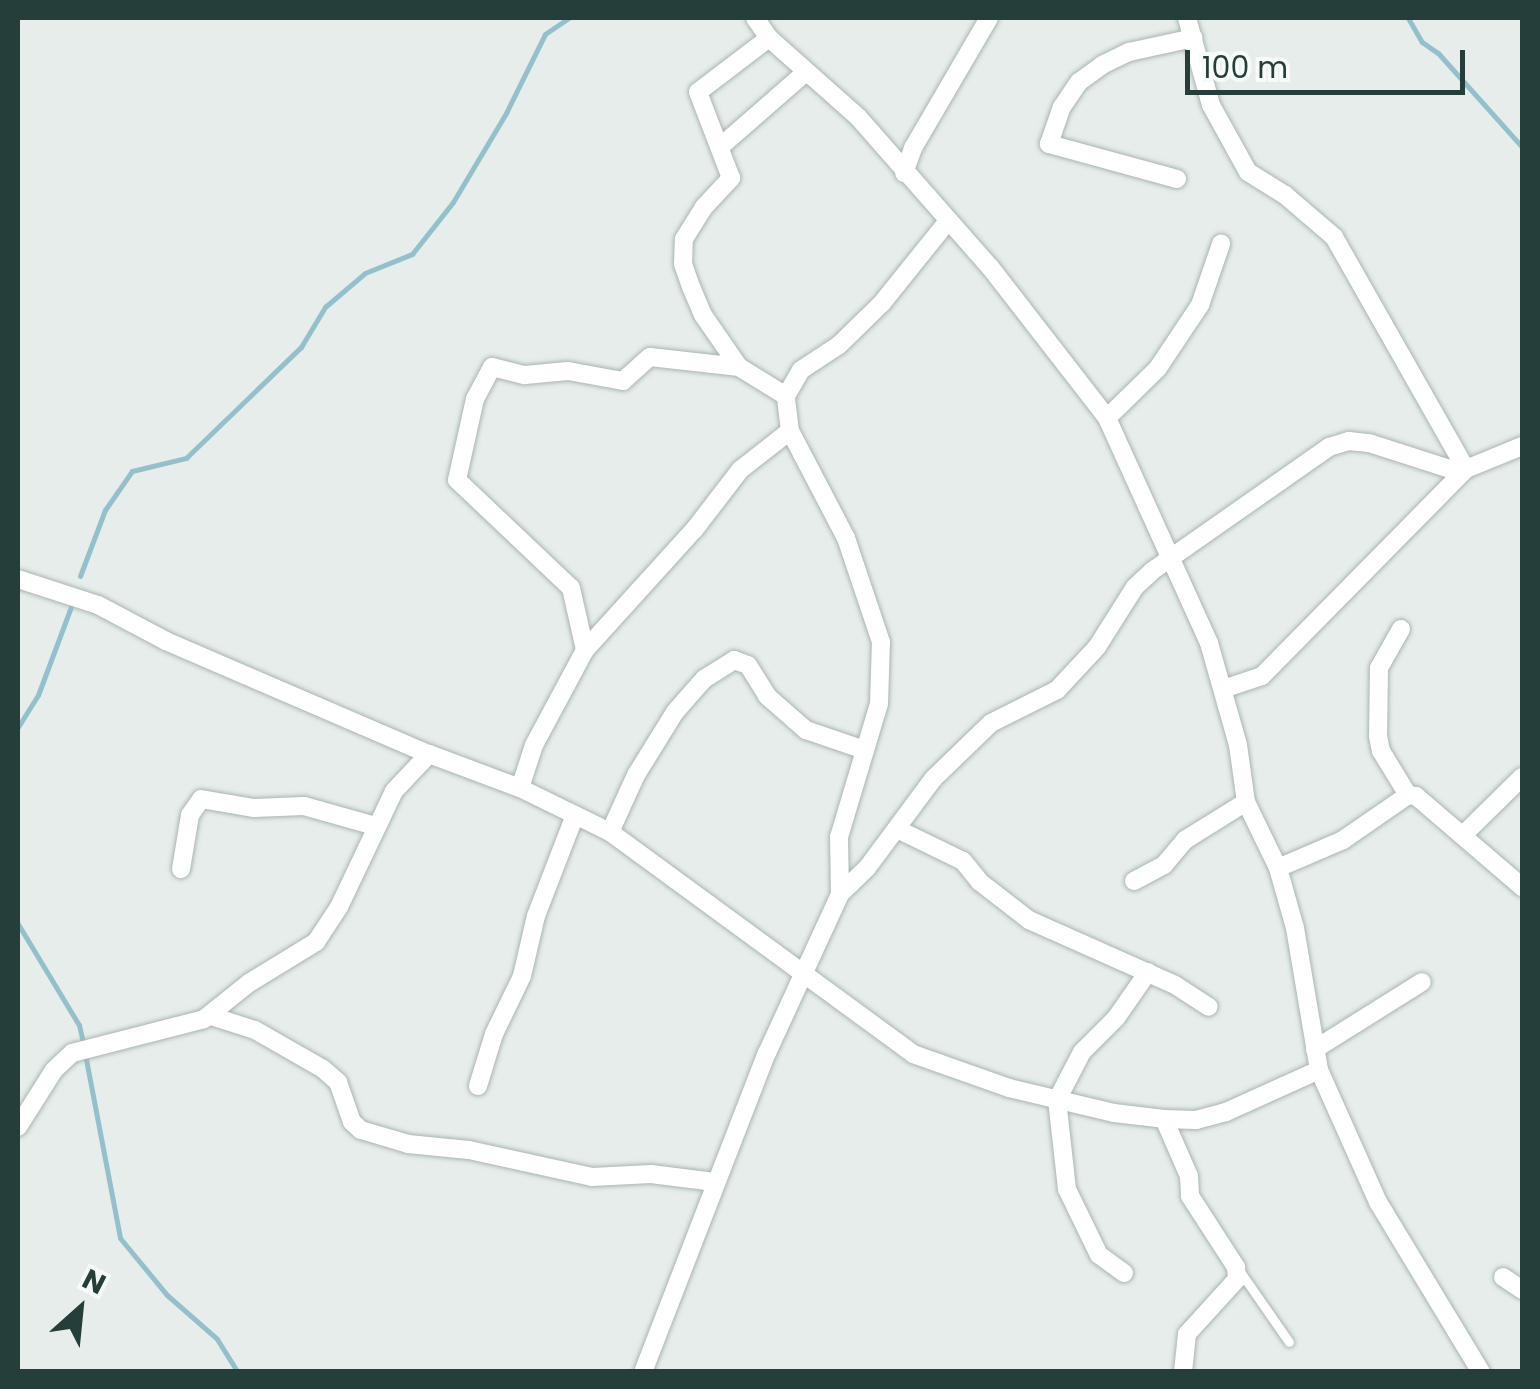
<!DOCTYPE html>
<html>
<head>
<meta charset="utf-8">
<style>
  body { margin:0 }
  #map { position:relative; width:1540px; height:1389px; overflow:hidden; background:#e6edea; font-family:Poppins,sans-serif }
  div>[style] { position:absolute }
  .stream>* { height:5px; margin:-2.5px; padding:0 2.5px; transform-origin:2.5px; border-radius:2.5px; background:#94c0cc }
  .roads { filter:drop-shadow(0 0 2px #a9b5b1) drop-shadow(0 0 2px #a9b5b1) }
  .lane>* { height:9px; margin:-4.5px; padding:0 4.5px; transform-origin:4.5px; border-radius:4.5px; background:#fff }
  .street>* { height:18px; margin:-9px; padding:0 9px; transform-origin:9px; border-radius:9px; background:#fff }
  span { translate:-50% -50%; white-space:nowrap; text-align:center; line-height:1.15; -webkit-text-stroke:9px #f6faf8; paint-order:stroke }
  .frame { position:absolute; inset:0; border:20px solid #263e39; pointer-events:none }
  .north { position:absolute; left:30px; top:1259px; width:100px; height:100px; -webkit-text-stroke:8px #f6faf8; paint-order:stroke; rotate:27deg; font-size:28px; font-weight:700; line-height:40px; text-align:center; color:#263e39 }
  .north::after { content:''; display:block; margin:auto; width:35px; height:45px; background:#263e39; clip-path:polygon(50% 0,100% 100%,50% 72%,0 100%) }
  .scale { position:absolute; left:1185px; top:50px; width:280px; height:45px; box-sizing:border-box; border:5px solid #263e39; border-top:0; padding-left:12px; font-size:30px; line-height:35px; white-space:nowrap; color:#263e39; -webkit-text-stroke:8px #f6faf8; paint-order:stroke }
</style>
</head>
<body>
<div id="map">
  <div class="stream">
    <div style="left:1408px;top:18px;width:28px;rotate:60deg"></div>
    <div style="left:1422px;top:42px;width:19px;rotate:35deg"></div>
    <div style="left:1438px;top:53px;width:126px;rotate:48.2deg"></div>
    <div style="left:80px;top:576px;width:71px;rotate:-69.3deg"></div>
    <div style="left:105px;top:510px;width:47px;rotate:-55.3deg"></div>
    <div style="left:132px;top:471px;width:56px;rotate:-13.5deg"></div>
    <div style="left:186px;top:458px;width:160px;rotate:-44deg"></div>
    <div style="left:301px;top:347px;width:47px;rotate:-59deg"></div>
    <div style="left:325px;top:307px;width:52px;rotate:-40.4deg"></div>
    <div style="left:365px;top:273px;width:51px;rotate:-22deg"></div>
    <div style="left:412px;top:254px;width:66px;rotate:-51.7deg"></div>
    <div style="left:453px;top:202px;width:104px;rotate:-59.2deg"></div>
    <div style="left:506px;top:113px;width:88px;rotate:-63.7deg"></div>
    <div style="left:545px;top:34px;width:29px;rotate:-34deg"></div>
    <div style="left:18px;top:727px;width:38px;rotate:-58deg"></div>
    <div style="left:38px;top:695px;width:97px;rotate:-69.5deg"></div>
    <div style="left:18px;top:924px;width:118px;rotate:58.9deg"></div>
    <div style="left:79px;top:1025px;width:18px;rotate:77deg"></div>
    <div style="left:85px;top:1054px;width:187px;rotate:79.2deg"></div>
    <div style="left:120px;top:1238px;width:74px;rotate:50.5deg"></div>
    <div style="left:167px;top:1295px;width:67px;rotate:41.3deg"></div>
    <div style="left:217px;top:1339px;width:39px;rotate:58deg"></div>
  </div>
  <div class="roads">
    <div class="lane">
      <div style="left:1241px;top:1273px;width:84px;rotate:55.2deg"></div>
    </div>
    <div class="street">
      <div style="left:755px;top:18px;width:24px;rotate:55deg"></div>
      <div style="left:769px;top:38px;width:119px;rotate:41.6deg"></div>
      <div style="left:858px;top:117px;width:200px;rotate:48.7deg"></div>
      <div style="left:990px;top:267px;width:191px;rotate:52.2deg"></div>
      <div style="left:1107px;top:418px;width:247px;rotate:65.6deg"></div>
      <div style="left:1209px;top:643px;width:106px;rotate:74.1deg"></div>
      <div style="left:1238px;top:745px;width:58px;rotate:82deg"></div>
      <div style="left:1246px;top:802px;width:73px;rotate:64.1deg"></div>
      <div style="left:1278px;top:868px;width:62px;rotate:74.2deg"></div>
      <div style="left:1295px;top:928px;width:144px;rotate:80.4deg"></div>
      <div style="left:1319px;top:1070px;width:145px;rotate:65.9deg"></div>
      <div style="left:1378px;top:1202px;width:199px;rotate:58.8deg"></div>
      <div style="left:1187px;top:18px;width:90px;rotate:74.6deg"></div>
      <div style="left:1211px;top:105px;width:77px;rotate:61.1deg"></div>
      <div style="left:1248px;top:172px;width:44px;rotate:31.9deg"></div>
      <div style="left:1285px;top:195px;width:65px;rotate:40.6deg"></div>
      <div style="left:1334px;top:237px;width:267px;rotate:60.4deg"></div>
      <div style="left:1466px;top:469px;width:291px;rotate:134.6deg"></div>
      <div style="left:1262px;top:676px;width:41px;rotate:161.6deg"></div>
      <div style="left:720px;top:147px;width:114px;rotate:-41.1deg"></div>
      <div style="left:904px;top:173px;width:27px;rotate:-70deg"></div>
      <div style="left:913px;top:148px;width:151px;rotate:-59.7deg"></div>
      <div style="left:1177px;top:179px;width:133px;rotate:-164.7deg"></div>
      <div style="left:1049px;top:144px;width:39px;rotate:-71deg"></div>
      <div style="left:1062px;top:107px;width:30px;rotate:-56deg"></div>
      <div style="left:1079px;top:82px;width:29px;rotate:-36deg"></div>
      <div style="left:1102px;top:65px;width:30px;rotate:-26deg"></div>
      <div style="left:1129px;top:52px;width:66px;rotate:-12.3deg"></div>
      <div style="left:739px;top:367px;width:63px;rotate:-124.7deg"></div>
      <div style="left:703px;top:315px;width:30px;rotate:-113deg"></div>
      <div style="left:691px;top:287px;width:24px;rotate:-109deg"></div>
      <div style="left:683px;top:264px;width:25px;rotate:-88deg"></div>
      <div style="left:684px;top:239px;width:38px;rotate:-58deg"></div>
      <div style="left:704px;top:207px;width:40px;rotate:-47deg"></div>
      <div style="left:731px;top:178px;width:92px;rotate:-111deg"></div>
      <div style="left:698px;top:92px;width:89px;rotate:-37.3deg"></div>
      <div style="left:1107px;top:418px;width:71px;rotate:-44.4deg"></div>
      <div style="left:1158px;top:368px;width:76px;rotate:-56.3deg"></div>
      <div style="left:1200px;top:305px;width:65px;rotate:-71deg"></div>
      <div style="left:18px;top:579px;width:84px;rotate:18deg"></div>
      <div style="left:98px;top:605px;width:77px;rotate:27.9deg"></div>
      <div style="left:166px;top:641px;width:286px;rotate:23.3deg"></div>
      <div style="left:429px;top:754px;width:97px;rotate:20.5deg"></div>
      <div style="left:520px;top:788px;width:100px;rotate:26.1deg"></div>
      <div style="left:610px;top:832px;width:376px;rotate:36.2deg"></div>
      <div style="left:913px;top:1054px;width:102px;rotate:19.5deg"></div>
      <div style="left:1009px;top:1088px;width:108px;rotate:13.4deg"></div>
      <div style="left:1114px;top:1113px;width:50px;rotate:6.8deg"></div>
      <div style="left:1164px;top:1119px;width:32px;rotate:2deg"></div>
      <div style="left:1196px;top:1120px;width:31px;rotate:-15deg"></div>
      <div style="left:1226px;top:1112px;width:102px;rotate:-24.3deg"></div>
      <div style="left:1401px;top:629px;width:45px;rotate:119.4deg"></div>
      <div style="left:1379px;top:668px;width:68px;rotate:90.8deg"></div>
      <div style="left:1378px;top:736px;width:15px;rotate:79deg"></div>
      <div style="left:1381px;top:751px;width:52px;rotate:58.5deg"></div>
      <div style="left:585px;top:650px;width:64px;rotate:-102.7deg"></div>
      <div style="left:571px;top:588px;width:157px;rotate:-136.5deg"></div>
      <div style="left:457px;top:480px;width:83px;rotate:-77.5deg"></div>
      <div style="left:475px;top:399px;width:36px;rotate:-62deg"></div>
      <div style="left:492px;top:367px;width:34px;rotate:14deg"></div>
      <div style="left:525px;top:375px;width:43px;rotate:-5.3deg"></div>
      <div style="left:568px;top:371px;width:56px;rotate:10.3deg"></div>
      <div style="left:623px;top:381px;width:36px;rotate:-42deg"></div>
      <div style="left:650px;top:357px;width:90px;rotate:6.4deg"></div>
      <div style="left:739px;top:367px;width:55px;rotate:31.7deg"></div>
      <div style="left:520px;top:788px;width:45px;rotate:-72deg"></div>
      <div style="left:534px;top:745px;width:108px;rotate:-61.8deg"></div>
      <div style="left:585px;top:650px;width:162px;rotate:-47.8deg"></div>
      <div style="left:694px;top:530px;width:76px;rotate:-52.5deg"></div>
      <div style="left:740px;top:470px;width:63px;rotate:-38deg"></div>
      <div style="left:897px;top:829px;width:73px;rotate:25.9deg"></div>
      <div style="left:963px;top:861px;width:27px;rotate:51deg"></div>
      <div style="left:980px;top:882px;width:62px;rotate:37.8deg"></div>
      <div style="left:1029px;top:920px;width:160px;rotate:24deg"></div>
      <div style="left:1175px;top:985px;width:40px;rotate:32.9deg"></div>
      <div style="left:610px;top:832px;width:63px;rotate:-65.5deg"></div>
      <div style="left:636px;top:775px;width:74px;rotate:-58.2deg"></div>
      <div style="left:675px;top:712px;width:44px;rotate:-48.7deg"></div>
      <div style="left:704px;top:679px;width:36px;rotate:-32deg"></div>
      <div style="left:734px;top:660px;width:15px;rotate:20deg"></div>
      <div style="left:748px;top:665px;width:36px;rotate:58deg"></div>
      <div style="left:767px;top:696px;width:52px;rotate:41.1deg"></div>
      <div style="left:806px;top:730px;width:61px;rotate:19deg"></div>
      <div style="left:1463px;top:835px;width:83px;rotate:-44.5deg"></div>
      <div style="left:1278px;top:868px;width:71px;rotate:-23.3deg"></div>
      <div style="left:1343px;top:840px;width:79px;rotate:-34.7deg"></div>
      <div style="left:1408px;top:795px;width:8px;rotate:7deg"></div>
      <div style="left:1416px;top:796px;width:140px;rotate:40.6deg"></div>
      <div style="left:181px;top:869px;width:55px;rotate:-80.5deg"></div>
      <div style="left:190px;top:815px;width:19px;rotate:-55deg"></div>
      <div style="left:201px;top:799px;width:54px;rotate:9.6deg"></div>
      <div style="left:254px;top:808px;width:50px;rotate:-2.3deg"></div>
      <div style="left:304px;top:806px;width:74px;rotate:15.7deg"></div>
      <div style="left:1134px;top:881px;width:34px;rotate:-28deg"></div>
      <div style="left:1164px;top:865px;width:33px;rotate:-50deg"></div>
      <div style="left:1185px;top:840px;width:72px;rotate:-31.9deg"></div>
      <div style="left:840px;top:894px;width:57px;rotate:-91deg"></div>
      <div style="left:839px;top:837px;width:139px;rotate:-73.3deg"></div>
      <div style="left:879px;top:704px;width:62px;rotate:-88.2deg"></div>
      <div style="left:881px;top:642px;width:110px;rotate:-108.6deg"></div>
      <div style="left:846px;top:538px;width:121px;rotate:-117.6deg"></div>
      <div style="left:790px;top:431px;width:35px;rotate:-97deg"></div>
      <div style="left:786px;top:396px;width:30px;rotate:-60deg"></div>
      <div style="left:801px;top:370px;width:45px;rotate:-33.3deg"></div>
      <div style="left:839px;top:345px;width:60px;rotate:-44.3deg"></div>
      <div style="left:882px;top:303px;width:105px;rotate:-51.2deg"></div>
      <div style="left:211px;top:1016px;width:46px;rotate:17.7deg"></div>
      <div style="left:255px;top:1030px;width:78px;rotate:29.8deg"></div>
      <div style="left:323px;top:1069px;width:20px;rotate:41deg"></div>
      <div style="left:338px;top:1082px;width:42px;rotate:70.7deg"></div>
      <div style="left:352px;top:1122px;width:12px;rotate:42deg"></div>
      <div style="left:361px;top:1130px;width:49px;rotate:16.6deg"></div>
      <div style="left:408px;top:1144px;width:61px;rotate:5.6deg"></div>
      <div style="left:469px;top:1150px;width:126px;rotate:12.4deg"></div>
      <div style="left:592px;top:1177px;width:59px;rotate:-2.9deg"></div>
      <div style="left:651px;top:1174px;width:64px;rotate:7.2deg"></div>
      <div style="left:1315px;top:1049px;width:126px;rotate:-32.1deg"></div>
      <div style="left:478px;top:1086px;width:54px;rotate:-72.9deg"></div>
      <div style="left:494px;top:1034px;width:64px;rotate:-64.2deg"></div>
      <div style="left:522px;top:976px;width:62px;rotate:-76.9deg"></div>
      <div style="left:536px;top:916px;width:108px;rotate:-68.9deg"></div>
      <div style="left:1164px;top:1119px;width:62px;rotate:66.3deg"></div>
      <div style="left:1189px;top:1176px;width:20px;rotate:87deg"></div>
      <div style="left:1190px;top:1196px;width:85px;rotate:57.1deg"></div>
      <div style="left:1236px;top:1267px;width:12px;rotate:85deg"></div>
      <div style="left:1237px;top:1279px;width:74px;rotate:132.3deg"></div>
      <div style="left:1187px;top:1334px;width:38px;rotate:96deg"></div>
      <div style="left:18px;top:1127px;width:67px;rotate:-57.7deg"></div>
      <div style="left:54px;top:1070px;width:25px;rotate:-43deg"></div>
      <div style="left:72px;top:1053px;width:136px;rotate:-14.4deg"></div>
      <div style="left:204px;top:1019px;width:58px;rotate:-38.7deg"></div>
      <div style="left:249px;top:983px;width:79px;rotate:-31.5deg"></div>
      <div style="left:316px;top:942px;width:42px;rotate:-56.7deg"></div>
      <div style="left:339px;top:907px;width:128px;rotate:-64.6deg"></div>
      <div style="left:394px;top:791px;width:51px;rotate:-46.6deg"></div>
      <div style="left:1124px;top:1273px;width:31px;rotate:-144deg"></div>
      <div style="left:1099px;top:1255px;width:73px;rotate:-115.9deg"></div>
      <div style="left:1067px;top:1189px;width:90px;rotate:-96.4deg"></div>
      <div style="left:1057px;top:1100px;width:54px;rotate:-62.5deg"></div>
      <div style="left:1082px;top:1052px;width:48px;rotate:-45deg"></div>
      <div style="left:1116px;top:1018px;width:56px;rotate:-55.2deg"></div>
      <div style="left:1503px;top:1277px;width:23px;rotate:34deg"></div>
      <div style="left:643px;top:1372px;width:342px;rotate:-68.8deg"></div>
      <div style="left:767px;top:1053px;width:175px;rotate:-65.3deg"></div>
      <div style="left:840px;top:894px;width:37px;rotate:-44deg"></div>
      <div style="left:867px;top:868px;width:111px;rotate:-53.4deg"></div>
      <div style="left:933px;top:779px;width:81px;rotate:-44deg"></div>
      <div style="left:991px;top:723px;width:74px;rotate:-26.6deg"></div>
      <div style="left:1057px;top:690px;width:59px;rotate:-47.1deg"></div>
      <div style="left:1097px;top:647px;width:71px;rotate:-57.7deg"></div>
      <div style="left:1135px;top:587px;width:23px;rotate:-43deg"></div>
      <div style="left:1152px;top:571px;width:216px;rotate:-35deg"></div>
      <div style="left:1329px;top:447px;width:21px;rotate:-17deg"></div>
      <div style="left:1349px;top:441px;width:20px;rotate:6deg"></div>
      <div style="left:1369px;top:443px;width:85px;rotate:17.8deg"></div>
      <div style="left:1450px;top:469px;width:16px"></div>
      <div style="left:1466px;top:469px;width:61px;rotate:-22.3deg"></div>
    </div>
  </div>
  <div class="frame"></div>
  <div class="north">N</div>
  <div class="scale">100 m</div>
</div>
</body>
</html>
